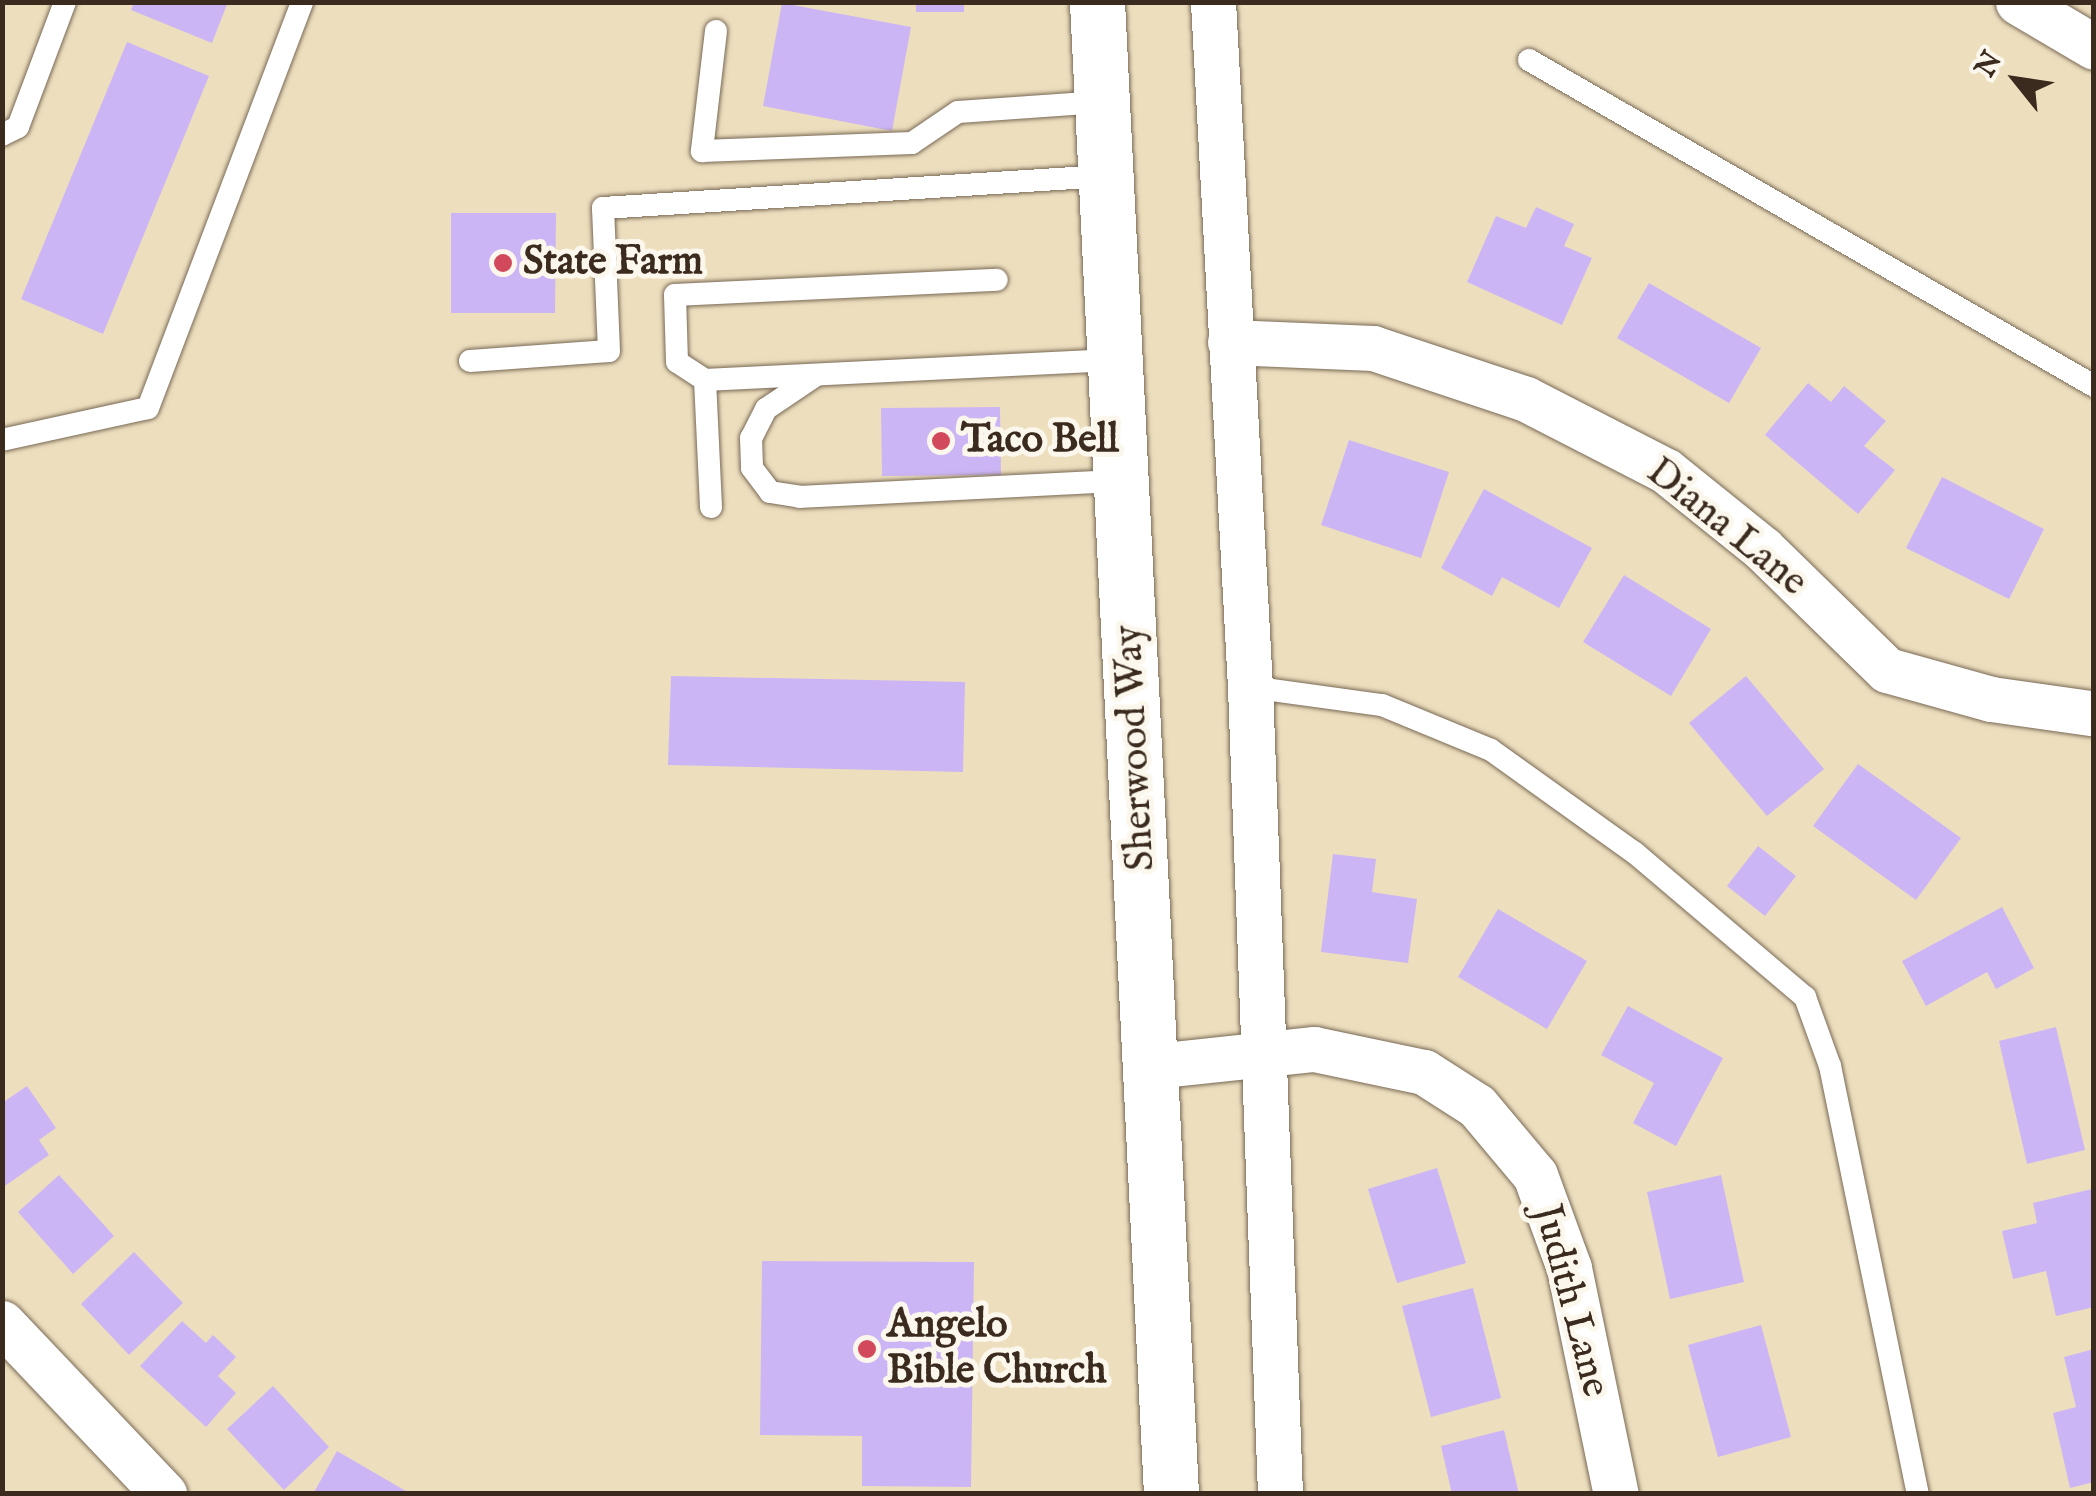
<!DOCTYPE html>
<html>
<head>
<meta charset="utf-8">
<style>
  body { margin:0 }
  #map { position:relative; width:2096px; height:1496px; overflow:hidden; background:#eddfbe; font-family:"IM FELL English",serif }
  div>[style] { position:absolute }
  .building>* { inset:0; background:#ccb5f5 }
  .roads { filter:drop-shadow(0 0 2px #796956) drop-shadow(0 0 2px #796956) }
  .service>* { height:22px; margin:-11px; padding:0 11px; transform-origin:11px; border-radius:11px; background:#fff }
  .minor>* { height:45px; margin:-22.5px; padding:0 22.5px; transform-origin:22.5px; border-radius:22.5px; background:#fff }
  .primary>* { height:55px; margin:-27.5px; padding:0 27.5px; transform-origin:27.5px; border-radius:27.5px; background:#fff }
  .dots>* { width:28px; height:28px; translate:-50% -50%; box-sizing:border-box; border:5px solid #fbf7ec; border-radius:50% }
  span { translate:-50% -50%; white-space:nowrap; text-align:center; line-height:1.15; -webkit-text-stroke:10px #fbf7ec; paint-order:stroke }
  .poi-label { font-size:40px; color:#3b2a1e; font-weight:700 }
  .left { translate:0 -50%; text-align:left }
  .street-label { font-size:40px; color:#3b2a1e }
  .frame { position:absolute; inset:0; border:5px solid #3b2a1e; pointer-events:none }
  .north { position:absolute; left:1966px; top:30px; width:100px; height:100px; -webkit-text-stroke:8px #fbf7ec; paint-order:stroke; rotate:300deg; font-size:28px; font-weight:700; line-height:40px; text-align:center; color:#3b2a1e }
  .north::after { content:''; display:block; margin:auto; width:35px; height:45px; background:#3b2a1e; clip-path:polygon(50% 0,100% 100%,50% 72%,0 100%) }
</style>
</head>
<body>
<div id="map">
  <div class="building">
    <div style="clip-path:polygon(134px 2px,228px 2px,212px 43px,131px 10px)"></div>
    <div style="clip-path:polygon(916px 2px,964px 2px,964px 12px,916px 12px)"></div>
    <div style="clip-path:polygon(782px 3px,911px 27px,892px 131px,763px 106px)"></div>
    <div style="clip-path:polygon(127px 42px,209px 76px,103px 334px,21px 299px)"></div>
    <div style="clip-path:polygon(1536px 207px,1574px 224px,1564px 246px,1592px 258px,1562px 325px,1467px 282px,1496px 216px,1526px 228px)"></div>
    <div style="clip-path:polygon(451px 213px,556px 213px,555px 313px,451px 313px)"></div>
    <div style="clip-path:polygon(1649px 283px,1761px 348px,1729px 403px,1617px 338px)"></div>
    <div style="clip-path:polygon(1808px 383px,1831px 402px,1844px 386px,1886px 421px,1864px 446px,1895px 470px,1858px 514px,1765px 435px)"></div>
    <div style="clip-path:polygon(1000px 407px,1001px 475px,882px 476px,881px 408px)"></div>
    <div style="clip-path:polygon(1349px 440px,1449px 472px,1421px 558px,1321px 525px)"></div>
    <div style="clip-path:polygon(1942px 477px,2044px 529px,2009px 599px,1906px 548px)"></div>
    <div style="clip-path:polygon(1484px 489px,1592px 548px,1559px 608px,1502px 577px,1492px 596px,1441px 568px)"></div>
    <div style="clip-path:polygon(1624px 575px,1711px 629px,1671px 696px,1583px 642px)"></div>
    <div style="clip-path:polygon(671px 676px,965px 682px,963px 772px,668px 765px)"></div>
    <div style="clip-path:polygon(1746px 676px,1824px 769px,1767px 816px,1689px 723px)"></div>
    <div style="clip-path:polygon(1858px 764px,1961px 838px,1916px 900px,1813px 826px)"></div>
    <div style="clip-path:polygon(1758px 846px,1796px 876px,1765px 916px,1727px 886px)"></div>
    <div style="clip-path:polygon(1333px 854px,1376px 859px,1372px 892px,1417px 899px,1408px 963px,1321px 952px)"></div>
    <div style="clip-path:polygon(2002px 907px,2034px 968px,1996px 989px,1987px 972px,1926px 1006px,1902px 961px)"></div>
    <div style="clip-path:polygon(1498px 909px,1587px 961px,1547px 1029px,1458px 977px)"></div>
    <div style="clip-path:polygon(1628px 1006px,1723px 1058px,1676px 1146px,1633px 1123px,1654px 1083px,1601px 1055px)"></div>
    <div style="clip-path:polygon(2056px 1027px,2085px 1150px,2027px 1164px,1999px 1041px)"></div>
    <div style="clip-path:polygon(27px 1086px,56px 1128px,39px 1140px,49px 1155px,2px 1188px,2px 1103px)"></div>
    <div style="clip-path:polygon(1437px 1168px,1466px 1263px,1397px 1283px,1368px 1189px)"></div>
    <div style="clip-path:polygon(59px 1175px,114px 1236px,73px 1274px,18px 1212px)"></div>
    <div style="clip-path:polygon(1721px 1175px,1744px 1282px,1670px 1299px,1647px 1192px)"></div>
    <div style="clip-path:polygon(2092px 1189px,2094px 1307px,2056px 1316px,2046px 1271px,2013px 1279px,2002px 1231px,2037px 1223px,2033px 1203px)"></div>
    <div style="clip-path:polygon(134px 1252px,183px 1303px,129px 1355px,81px 1304px)"></div>
    <div style="clip-path:polygon(762px 1261px,974px 1262px,971px 1487px,862px 1486px,862px 1436px,760px 1435px)"></div>
    <div style="clip-path:polygon(1473px 1288px,1501px 1398px,1431px 1417px,1402px 1306px)"></div>
    <div style="clip-path:polygon(182px 1321px,206px 1343px,213px 1335px,236px 1357px,218px 1376px,236px 1393px,206px 1427px,140px 1366px)"></div>
    <div style="clip-path:polygon(1761px 1325px,1791px 1437px,1718px 1457px,1688px 1345px)"></div>
    <div style="clip-path:polygon(2094px 1349px,2094px 1482px,2070px 1488px,2053px 1413px,2076px 1407px,2064px 1357px)"></div>
    <div style="clip-path:polygon(273px 1386px,329px 1447px,284px 1490px,227px 1429px)"></div>
    <div style="clip-path:polygon(1504px 1430px,1519px 1494px,1452px 1494px,1441px 1446px)"></div>
    <div style="clip-path:polygon(337px 1451px,411px 1494px,313px 1494px)"></div>
  </div>
  <div class="roads">
    <div class="service">
      <div style="left:716px;top:31px;width:121px;rotate:96.7deg"></div>
      <div style="left:702px;top:151px;width:210px;rotate:-2.2deg"></div>
      <div style="left:912px;top:143px;width:55px;rotate:-34deg"></div>
      <div style="left:958px;top:112px;width:143px;rotate:-4deg"></div>
      <div style="left:1529px;top:60px;width:652px;rotate:29.98deg"></div>
      <div style="left:2px;top:135px;width:18px;rotate:-27deg"></div>
      <div style="left:18px;top:127px;width:134px;rotate:-69.4deg"></div>
      <div style="left:470px;top:361px;width:139px;rotate:-4.1deg"></div>
      <div style="left:609px;top:351px;width:143px;rotate:-92.4deg"></div>
      <div style="left:603px;top:208px;width:502px;rotate:-3.65deg"></div>
      <div style="left:815px;top:376px;width:59px;rotate:146deg"></div>
      <div style="left:766px;top:409px;width:33px;rotate:117deg"></div>
      <div style="left:751px;top:438px;width:30px;rotate:88deg"></div>
      <div style="left:752px;top:468px;width:30px;rotate:53deg"></div>
      <div style="left:770px;top:492px;width:30px;rotate:9deg"></div>
      <div style="left:800px;top:497px;width:320px;rotate:-2.9deg"></div>
      <div style="left:705px;top:380px;width:33px;rotate:-147deg"></div>
      <div style="left:677px;top:362px;width:67px;rotate:-91.7deg"></div>
      <div style="left:675px;top:295px;width:322px;rotate:-2.7deg"></div>
      <div style="left:2px;top:440px;width:149px;rotate:-12.4deg"></div>
      <div style="left:148px;top:408px;width:434px;rotate:-69.2deg"></div>
      <div style="left:711px;top:507px;width:127px;rotate:-92.7deg"></div>
      <div style="left:705px;top:380px;width:408px;rotate:-2.8deg"></div>
      <div style="left:1250px;top:687px;width:133px;rotate:7.8deg"></div>
      <div style="left:1382px;top:705px;width:118px;rotate:22.4deg"></div>
      <div style="left:1491px;top:750px;width:177px;rotate:35.6deg"></div>
      <div style="left:1635px;top:853px;width:223px;rotate:40.3deg"></div>
      <div style="left:1805px;top:997px;width:73px;rotate:70.1deg"></div>
      <div style="left:1830px;top:1066px;width:437px;rotate:78.4deg"></div>
    </div>
    <div class="minor">
      <div style="left:1213px;top:2px;width:686px;rotate:86.91deg"></div>
      <div style="left:1250px;top:687px;width:808px;rotate:87.87deg"></div>
      <div style="left:2018px;top:2px;width:88px;rotate:30.6deg"></div>
      <div style="left:1230px;top:342px;width:143px;rotate:2.4deg"></div>
      <div style="left:1373px;top:348px;width:161px;rotate:18.4deg"></div>
      <div style="left:1526px;top:399px;width:157px;rotate:27.2deg"></div>
      <div style="left:1666px;top:471px;width:124px;rotate:38.8deg"></div>
      <div style="left:1763px;top:549px;width:173px;rotate:44.3deg"></div>
      <div style="left:1887px;top:670px;width:108px;rotate:15.6deg"></div>
      <div style="left:1991px;top:699px;width:100px;rotate:8deg"></div>
      <div style="left:1154px;top:1066px;width:161px;rotate:-6.1deg"></div>
      <div style="left:1314px;top:1049px;width:112px;rotate:11.8deg"></div>
      <div style="left:1424px;top:1072px;width:63px;rotate:32.7deg"></div>
      <div style="left:1477px;top:1106px;width:90px;rotate:50deg"></div>
      <div style="left:1535px;top:1175px;width:99px;rotate:69.9deg"></div>
      <div style="left:1569px;top:1268px;width:231px;rotate:78.3deg"></div>
      <div style="left:2px;top:1323px;width:236px;rotate:46.5deg"></div>
    </div>
    <div class="primary">
      <div style="left:1097px;top:2px;width:1494px;rotate:87.16deg"></div>
    </div>
  </div>
  <div class="dots">
    <div style="left:503px;top:263px;background:#d1495b"></div>
    <div style="left:941px;top:441px;background:#d1495b"></div>
    <div style="left:867px;top:1349px;background:#d1495b"></div>
  </div>
  <div class="poi-label">
    <span class="left" style="left:523px;top:263px">State Farm</span>
    <span class="left" style="left:961px;top:441px">Taco Bell</span>
    <span class="left" style="left:887px;top:1349px">Angelo<br>Bible Church</span>
  </div>
  <div class="street-label">
    <span style="left:1726px;top:528px;rotate:39deg">Diana Lane</span>
    <span style="left:1136px;top:748px;rotate:-93deg">Sherwood Way</span>
    <span style="left:1570px;top:1301px;rotate:75deg">Judith Lane</span>
  </div>
  <div class="frame"></div>
  <div class="north">N</div>
</div>
</body>
</html>
